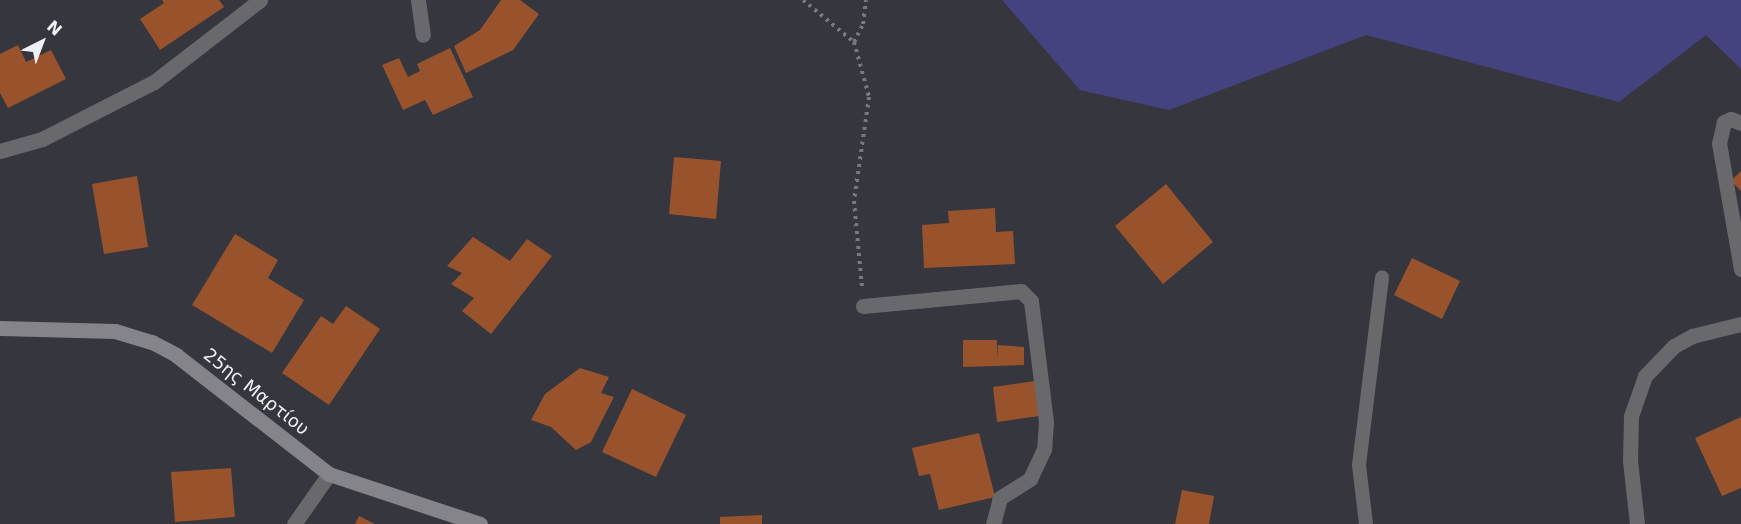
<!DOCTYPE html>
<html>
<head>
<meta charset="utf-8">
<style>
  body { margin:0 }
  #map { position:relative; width:1741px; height:524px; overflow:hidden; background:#36363e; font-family:"DejaVu Sans",sans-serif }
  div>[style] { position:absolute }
  .green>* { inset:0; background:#45437f }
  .building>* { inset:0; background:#98532d }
  .path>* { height:4px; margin-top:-2px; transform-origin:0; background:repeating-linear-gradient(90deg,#797980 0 3px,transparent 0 7.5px) }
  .lane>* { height:14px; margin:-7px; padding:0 7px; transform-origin:7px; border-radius:7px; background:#69696d }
  .street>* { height:15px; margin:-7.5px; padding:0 7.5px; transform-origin:7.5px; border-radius:7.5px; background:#69696d }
  .secondary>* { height:15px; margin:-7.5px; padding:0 7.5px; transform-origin:7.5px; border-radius:7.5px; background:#84848a }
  span { translate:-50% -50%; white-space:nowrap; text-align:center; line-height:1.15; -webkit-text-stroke:4.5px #36363e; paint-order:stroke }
  .street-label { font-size:18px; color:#f0f0f5 }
  .north { position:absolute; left:12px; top:12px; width:60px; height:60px; -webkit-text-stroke:4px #36363e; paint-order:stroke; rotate:42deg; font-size:16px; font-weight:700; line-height:24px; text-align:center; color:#f0f0f5 }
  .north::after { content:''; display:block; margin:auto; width:21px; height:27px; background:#f0f0f5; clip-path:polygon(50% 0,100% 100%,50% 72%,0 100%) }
</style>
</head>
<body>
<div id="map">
  <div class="green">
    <div style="clip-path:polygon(1002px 0,1741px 0,1741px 69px,1706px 35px,1619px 102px,1366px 35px,1169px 110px,1080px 90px)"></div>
  </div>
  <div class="building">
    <div style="clip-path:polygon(162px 0,219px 0,224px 7px,160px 50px,140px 19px,164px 3px)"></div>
    <div style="clip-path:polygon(501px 0,520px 0,539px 14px,513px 50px,466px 73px,454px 46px,480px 30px)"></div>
    <div style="clip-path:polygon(18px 45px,26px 62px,51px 50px,66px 79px,8px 108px,0 93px,0 54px)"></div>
    <div style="clip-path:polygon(450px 48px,473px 97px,433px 115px,425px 100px,403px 110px,382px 65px,399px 58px,408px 77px,420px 71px,417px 64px)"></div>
    <div style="clip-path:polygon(674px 157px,721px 161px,716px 219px,669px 214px)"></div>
    <div style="clip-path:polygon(1741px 171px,1741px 191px,1731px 181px)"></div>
    <div style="clip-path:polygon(137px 176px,148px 247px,104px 254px,92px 184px)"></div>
    <div style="clip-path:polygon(1166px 184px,1213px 242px,1163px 284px,1115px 226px)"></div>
    <div style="clip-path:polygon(995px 208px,996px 232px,1013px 231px,1015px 264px,924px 268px,922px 225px,949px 223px,948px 211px)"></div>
    <div style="clip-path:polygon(235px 234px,278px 260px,268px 278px,304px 300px,272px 353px,192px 305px)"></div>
    <div style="clip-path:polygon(473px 237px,510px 261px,527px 239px,552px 256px,491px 334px,462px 311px,474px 298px,451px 284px,462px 273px,447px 266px)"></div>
    <div style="clip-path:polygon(1412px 258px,1460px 281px,1442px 319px,1394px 295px)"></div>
    <div style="clip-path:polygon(346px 306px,380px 329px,329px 405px,282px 373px,321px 316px,333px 324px)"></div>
    <div style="clip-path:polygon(963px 340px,997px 340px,997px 359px,998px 345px,1024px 347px,1024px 365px,963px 367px)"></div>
    <div style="clip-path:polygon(580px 368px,609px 377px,601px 393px,614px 397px,591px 442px,576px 450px,551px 427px,531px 420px,545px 394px)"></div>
    <div style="clip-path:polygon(1035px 381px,1039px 416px,997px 422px,993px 387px)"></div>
    <div style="clip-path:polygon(632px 389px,686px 415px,656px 477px,602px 452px)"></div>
    <div style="clip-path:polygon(1741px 417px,1741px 488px,1722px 496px,1695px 438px)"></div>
    <div style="clip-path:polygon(979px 433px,995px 497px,939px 510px,930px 474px,919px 476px,912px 448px)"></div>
    <div style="clip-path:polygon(231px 468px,235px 517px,175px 522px,171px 472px)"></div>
    <div style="clip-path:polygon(1182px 490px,1214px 496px,1209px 524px,1175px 524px)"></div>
    <div style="clip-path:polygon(762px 515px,762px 524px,720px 524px,720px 517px)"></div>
    <div style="clip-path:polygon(359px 516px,375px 524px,355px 524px)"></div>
  </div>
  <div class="path">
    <div style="left:803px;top:0;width:66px;rotate:39.5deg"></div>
    <div style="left:854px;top:42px;width:57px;rotate:74.7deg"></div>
    <div style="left:869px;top:97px;width:105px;rotate:98.2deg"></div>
    <div style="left:854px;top:201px;width:86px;rotate:84.7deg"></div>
    <div style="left:854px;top:42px;width:20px;rotate:-63deg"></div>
    <div style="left:863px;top:24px;width:24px;rotate:-83deg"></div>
  </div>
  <div class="lane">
    <div style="left:1366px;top:524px;width:59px;rotate:-96.8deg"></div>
    <div style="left:1359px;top:465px;width:189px;rotate:-83deg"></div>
  </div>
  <div class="street">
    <div style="left:418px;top:0;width:35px;rotate:82deg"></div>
    <div style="left:1741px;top:123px;width:11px;rotate:-158deg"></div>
    <div style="left:1731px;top:119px;width:8px;rotate:157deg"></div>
    <div style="left:1724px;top:122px;width:22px;rotate:103deg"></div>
    <div style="left:1719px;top:143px;width:128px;rotate:80.1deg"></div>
    <div style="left:0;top:151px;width:44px;rotate:-15.9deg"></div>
    <div style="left:42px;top:139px;width:126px;rotate:-27deg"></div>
    <div style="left:154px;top:82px;width:134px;rotate:-37.7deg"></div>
    <div style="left:863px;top:306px;width:159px;rotate:-5.4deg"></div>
    <div style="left:1021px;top:291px;width:14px;rotate:45deg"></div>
    <div style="left:1031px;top:301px;width:122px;rotate:82.9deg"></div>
    <div style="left:1046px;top:422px;width:27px;rotate:94deg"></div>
    <div style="left:1044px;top:449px;width:33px;rotate:115deg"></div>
    <div style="left:1030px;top:479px;width:36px;rotate:148deg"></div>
    <div style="left:1000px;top:498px;width:27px;rotate:105deg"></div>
    <div style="left:294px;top:524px;width:61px;rotate:-55deg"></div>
    <div style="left:1637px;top:524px;width:63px;rotate:-96.3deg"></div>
    <div style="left:1630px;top:461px;width:45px;rotate:-88.7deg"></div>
    <div style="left:1631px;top:416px;width:42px;rotate:-70.7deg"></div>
    <div style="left:1645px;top:376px;width:42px;rotate:-46deg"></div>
    <div style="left:1674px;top:346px;width:21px;rotate:-29deg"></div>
    <div style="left:1692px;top:336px;width:50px;rotate:-13.8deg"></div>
  </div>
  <div class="secondary">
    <div style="left:0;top:328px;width:115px;rotate:1.5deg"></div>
    <div style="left:115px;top:331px;width:39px;rotate:17deg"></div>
    <div style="left:152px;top:342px;width:27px;rotate:28deg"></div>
    <div style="left:176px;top:355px;width:194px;rotate:37.9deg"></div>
    <div style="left:329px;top:474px;width:159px;rotate:18.3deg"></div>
  </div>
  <div class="street-label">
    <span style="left:256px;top:392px;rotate:38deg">25ης Μαρτίου</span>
  </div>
  <div class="north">N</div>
</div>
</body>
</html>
